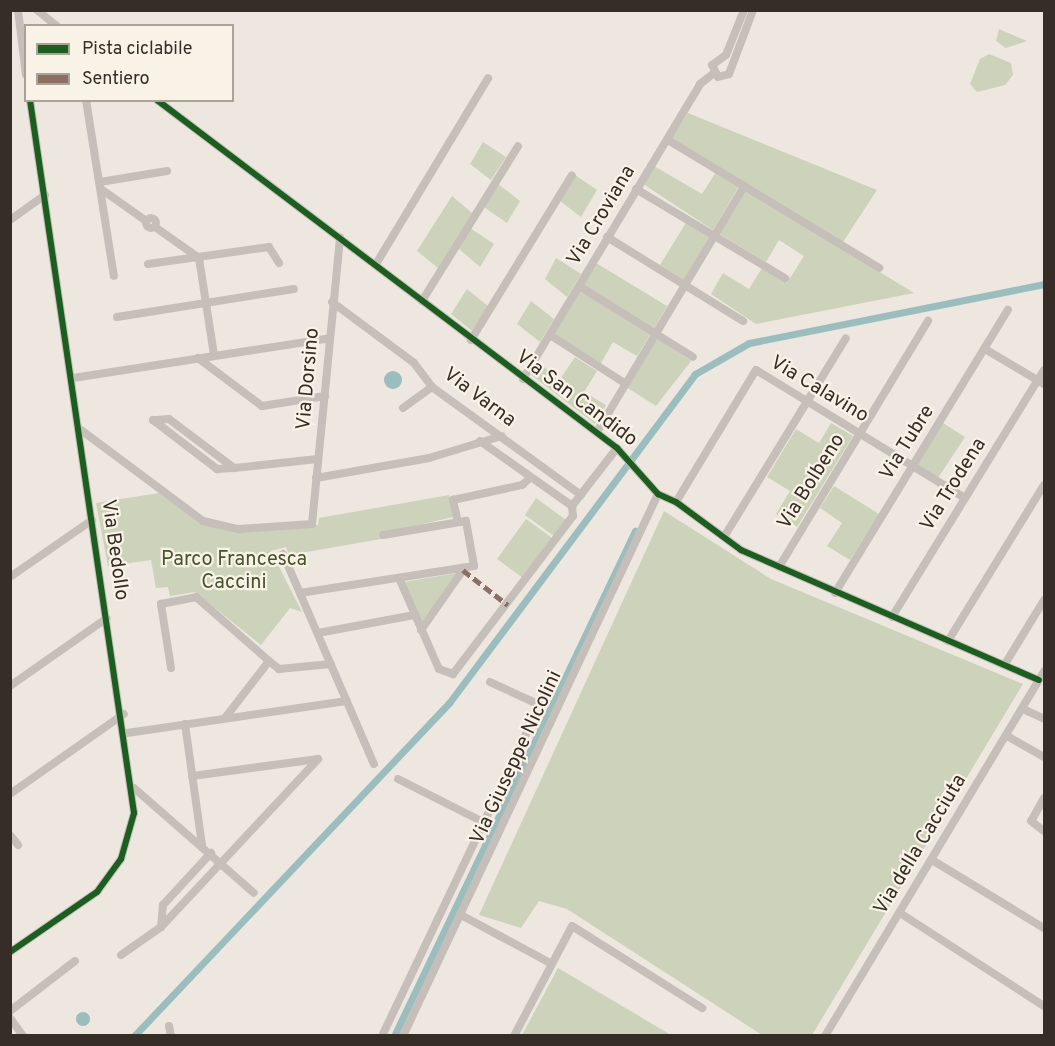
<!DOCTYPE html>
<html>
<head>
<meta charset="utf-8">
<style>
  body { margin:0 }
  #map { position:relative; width:1055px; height:1046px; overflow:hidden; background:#ede7e0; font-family:Overpass,sans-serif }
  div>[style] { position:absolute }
  .green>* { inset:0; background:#cdd2ba }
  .water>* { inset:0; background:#9cbdbe }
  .round { border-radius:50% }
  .canal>* { height:7px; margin:-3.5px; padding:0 3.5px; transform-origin:3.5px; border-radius:3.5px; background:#9cbdbe }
  .minor>* { height:8px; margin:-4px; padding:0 4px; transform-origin:4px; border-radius:4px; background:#c6bfb9 }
  .minor>.ring { margin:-4px; padding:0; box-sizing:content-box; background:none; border:8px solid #c6bfb9; border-radius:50% }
  .quiet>* { height:4.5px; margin-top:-2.25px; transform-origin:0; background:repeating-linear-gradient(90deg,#8d6e63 0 9px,transparent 0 13.5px) }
  .cycleway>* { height:6px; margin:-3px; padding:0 3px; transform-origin:3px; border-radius:3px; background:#1b5e20 }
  span { translate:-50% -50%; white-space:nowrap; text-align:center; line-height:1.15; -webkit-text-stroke:4.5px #f9f2e7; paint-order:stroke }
  .street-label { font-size:20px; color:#362d27 }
  .park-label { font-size:20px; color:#44552b }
  .frame { position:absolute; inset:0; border:12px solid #362d27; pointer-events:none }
  .legend { position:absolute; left:24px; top:24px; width:210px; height:78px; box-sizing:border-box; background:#f9f2e7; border:2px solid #aba39a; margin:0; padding:8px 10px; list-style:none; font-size:18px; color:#362d27 }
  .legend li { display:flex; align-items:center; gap:12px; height:30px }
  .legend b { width:30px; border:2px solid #aba39a }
</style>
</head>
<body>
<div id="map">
  <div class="green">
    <div style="clip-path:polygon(999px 29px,1027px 41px,1006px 48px,996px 41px)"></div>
    <div style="clip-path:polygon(989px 54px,1011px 63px,1013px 75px,1005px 85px,977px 92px,970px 84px,980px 59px)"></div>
    <div style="clip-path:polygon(688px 113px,877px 190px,843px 242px,672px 138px)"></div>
    <div style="clip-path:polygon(483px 142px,506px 157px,491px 180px,470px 164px)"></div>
    <div style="clip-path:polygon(654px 166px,702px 194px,716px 172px,739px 186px,713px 230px,643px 184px)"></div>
    <div style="clip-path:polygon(575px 175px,597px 190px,581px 217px,560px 201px)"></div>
    <div style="clip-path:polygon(498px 184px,520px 201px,507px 223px,484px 207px)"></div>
    <div style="clip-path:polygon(744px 189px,914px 293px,756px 324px,711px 294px,723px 273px,749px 289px,762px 268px,787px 283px,804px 256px,779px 240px,766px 262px,718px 233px)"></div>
    <div style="clip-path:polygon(452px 196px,472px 213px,438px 268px,417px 251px)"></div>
    <div style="clip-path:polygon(687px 221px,710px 235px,684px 280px,660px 265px)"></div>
    <div style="clip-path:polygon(470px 228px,494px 244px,480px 267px,458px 248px)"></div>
    <div style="clip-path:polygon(556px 258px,581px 274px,567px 297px,545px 279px)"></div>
    <div style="clip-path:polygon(596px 263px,667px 306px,654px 329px,583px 286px)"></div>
    <div style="clip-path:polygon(467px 289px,488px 306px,472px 331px,451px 314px)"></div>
    <div style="clip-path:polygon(579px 290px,650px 335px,637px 356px,613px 342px,600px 365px,553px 334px)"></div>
    <div style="clip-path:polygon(531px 301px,554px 319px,540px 342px,517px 324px)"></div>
    <div style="clip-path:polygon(657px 339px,691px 361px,656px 406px,626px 387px)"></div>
    <div style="clip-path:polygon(575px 357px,597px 371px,584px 392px,606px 405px,595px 424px,530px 374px,537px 363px,561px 378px)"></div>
    <div style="clip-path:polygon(831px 423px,853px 436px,797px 527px,776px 514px,790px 491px,767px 477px,796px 429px,819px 443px)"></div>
    <div style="clip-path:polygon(943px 423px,965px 437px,938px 478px,917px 464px)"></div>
    <div style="clip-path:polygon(834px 486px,879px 514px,850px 560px,827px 546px,842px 523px,820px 508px)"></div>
    <div style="clip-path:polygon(159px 493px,202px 523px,262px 530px,318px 525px,319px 518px,449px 495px,453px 517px,380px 534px,381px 539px,289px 555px,286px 547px,271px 551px,302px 612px,290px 608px,261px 645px,195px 592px,170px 596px,168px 587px,156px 588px,151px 560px,108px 566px,96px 503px)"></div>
    <div style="clip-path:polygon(536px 498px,566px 520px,554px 536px,525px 515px)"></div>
    <div style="clip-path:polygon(664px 511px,771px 579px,1023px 684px,812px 1035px,762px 1035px,567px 909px,539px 901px,521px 928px,479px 915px)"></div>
    <div style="clip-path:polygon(526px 519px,552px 538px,523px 578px,497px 559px)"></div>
    <div style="clip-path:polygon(457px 573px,421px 623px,404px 582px)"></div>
    <div style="clip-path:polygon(558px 968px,671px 1035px,522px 1035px)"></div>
  </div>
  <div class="water">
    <div class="round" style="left:384px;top:371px;width:18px;height:18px"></div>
    <div class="round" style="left:76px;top:1012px;width:14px;height:14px"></div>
  </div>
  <div class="canal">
    <div style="left:134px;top:1036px;width:458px;rotate:-46.6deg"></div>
    <div style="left:449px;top:703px;width:411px;rotate:-53.2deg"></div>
    <div style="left:695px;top:374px;width:62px;rotate:-29.9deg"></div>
    <div style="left:749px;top:343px;width:301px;rotate:-11.3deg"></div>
    <div style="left:394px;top:1036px;width:560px;rotate:-64.49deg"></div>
  </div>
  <div class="minor">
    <div style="left:18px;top:10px;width:65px;rotate:83deg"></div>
    <div style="left:37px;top:10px;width:26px;rotate:39deg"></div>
    <div style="left:744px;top:10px;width:48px;rotate:111.8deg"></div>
    <div style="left:726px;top:55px;width:17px;rotate:144deg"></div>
    <div style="left:712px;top:65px;width:13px;rotate:63deg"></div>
    <div style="left:718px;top:77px;width:11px;rotate:-15deg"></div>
    <div style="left:729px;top:74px;width:68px;rotate:-69.4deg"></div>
    <div style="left:86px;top:100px;width:178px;rotate:81deg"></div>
    <div style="left:157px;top:100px;width:577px;rotate:37.11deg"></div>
    <div style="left:617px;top:448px;width:62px;rotate:48.3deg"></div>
    <div style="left:658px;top:494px;width:20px;rotate:24deg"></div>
    <div style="left:676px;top:502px;width:81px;rotate:36.4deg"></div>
    <div style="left:741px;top:550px;width:325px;rotate:23.6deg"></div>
    <div style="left:668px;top:140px;width:247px;rotate:31.2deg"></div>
    <div style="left:100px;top:182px;width:68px;rotate:-9.3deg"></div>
    <div style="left:101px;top:189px;width:55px;rotate:35.4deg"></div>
    <div style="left:636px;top:189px;width:174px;rotate:30.9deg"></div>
    <div class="ring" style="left:146px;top:218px;width:2px;height:2px"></div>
    <div style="left:10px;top:220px;width:43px;rotate:-35.5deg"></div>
    <div style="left:155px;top:227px;width:54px;rotate:35.2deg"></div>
    <div style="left:199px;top:258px;width:98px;rotate:81.2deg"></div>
    <div style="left:607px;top:237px;width:160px;rotate:31.7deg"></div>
    <div style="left:148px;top:264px;width:122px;rotate:-8deg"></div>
    <div style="left:269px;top:247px;width:19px;rotate:58deg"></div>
    <div style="left:376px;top:264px;width:217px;rotate:-58.9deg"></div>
    <div style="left:579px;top:286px;width:134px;rotate:31.9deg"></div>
    <div style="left:422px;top:301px;width:182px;rotate:-58.2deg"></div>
    <div style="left:332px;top:302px;width:102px;rotate:36.6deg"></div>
    <div style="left:414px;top:363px;width:30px;rotate:53deg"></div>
    <div style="left:432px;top:387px;width:184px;rotate:35.9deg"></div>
    <div style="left:117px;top:317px;width:179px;rotate:-9deg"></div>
    <div style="left:550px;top:335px;width:90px;rotate:32.8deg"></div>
    <div style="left:471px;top:340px;width:193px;rotate:-58.5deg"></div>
    <div style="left:985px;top:349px;width:69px;rotate:30.7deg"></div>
    <div style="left:198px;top:358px;width:80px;rotate:36.9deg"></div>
    <div style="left:262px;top:406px;width:64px;rotate:-9deg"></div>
    <div style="left:73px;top:378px;width:260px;rotate:-8.8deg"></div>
    <div style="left:523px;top:379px;width:344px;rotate:-59deg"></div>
    <div style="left:700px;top:84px;width:16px;rotate:-38deg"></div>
    <div style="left:403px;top:408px;width:36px;rotate:-36deg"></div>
    <div style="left:81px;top:430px;width:152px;rotate:36.7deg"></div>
    <div style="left:203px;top:521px;width:37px;rotate:13deg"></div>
    <div style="left:239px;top:529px;width:73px;rotate:-3.9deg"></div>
    <div style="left:312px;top:524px;width:288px;rotate:-84.4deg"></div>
    <div style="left:597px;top:432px;width:287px;rotate:-59.1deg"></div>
    <div style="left:480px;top:441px;width:113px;rotate:35.2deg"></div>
    <div style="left:572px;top:506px;width:73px;rotate:-52.2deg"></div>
    <div style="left:234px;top:468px;width:81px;rotate:-143deg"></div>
    <div style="left:169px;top:419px;width:16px;rotate:176deg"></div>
    <div style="left:153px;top:420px;width:81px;rotate:37.4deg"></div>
    <div style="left:217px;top:469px;width:17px;rotate:-3deg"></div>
    <div style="left:234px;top:468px;width:84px;rotate:-6.1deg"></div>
    <div style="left:316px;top:478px;width:115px;rotate:-10deg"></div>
    <div style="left:429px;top:458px;width:76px;rotate:-16.8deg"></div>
    <div style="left:676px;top:502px;width:154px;rotate:-58.8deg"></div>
    <div style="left:756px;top:370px;width:245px;rotate:31.5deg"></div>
    <div style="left:458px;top:522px;width:23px;rotate:-103deg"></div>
    <div style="left:453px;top:500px;width:71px;rotate:-12.3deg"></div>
    <div style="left:522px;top:485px;width:11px;rotate:-41deg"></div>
    <div style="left:724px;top:537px;width:233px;rotate:-58.5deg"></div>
    <div style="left:283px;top:554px;width:229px;rotate:66.6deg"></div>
    <div style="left:779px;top:567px;width:288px;rotate:-58.8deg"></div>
    <div style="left:10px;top:577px;width:100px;rotate:-34.8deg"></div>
    <div style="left:399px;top:578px;width:99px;rotate:66.3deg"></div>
    <div style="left:439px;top:669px;width:15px;rotate:20deg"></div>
    <div style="left:453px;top:674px;width:198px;rotate:-52.8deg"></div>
    <div style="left:573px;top:516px;width:10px;rotate:-96deg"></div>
    <div style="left:300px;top:593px;width:176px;rotate:-8.8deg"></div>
    <div style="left:474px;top:566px;width:46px;rotate:-100.1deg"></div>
    <div style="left:466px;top:521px;width:84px;rotate:170.4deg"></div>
    <div style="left:835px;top:593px;width:332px;rotate:-58.6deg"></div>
    <div style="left:892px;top:617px;width:290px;rotate:-58.4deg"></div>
    <div style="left:421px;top:630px;width:73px;rotate:-55deg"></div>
    <div style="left:318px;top:633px;width:98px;rotate:-10.6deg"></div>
    <div style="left:948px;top:641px;width:183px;rotate:-58.4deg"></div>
    <div style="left:269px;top:661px;width:13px;rotate:39deg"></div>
    <div style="left:279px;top:669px;width:52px;rotate:-5.5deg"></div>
    <div style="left:1005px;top:664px;width:75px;rotate:-58.6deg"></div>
    <div style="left:171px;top:668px;width:65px;rotate:-98.9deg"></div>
    <div style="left:161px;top:604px;width:36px;rotate:-11deg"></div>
    <div style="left:196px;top:597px;width:97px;rotate:41.2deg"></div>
    <div style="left:10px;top:686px;width:118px;rotate:-35deg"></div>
    <div style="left:1023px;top:709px;width:23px;rotate:25deg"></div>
    <div style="left:225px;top:718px;width:72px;rotate:-52.3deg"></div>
    <div style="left:185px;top:724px;width:122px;rotate:82deg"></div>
    <div style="left:127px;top:733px;width:222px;rotate:-8.3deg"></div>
    <div style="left:1007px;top:736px;width:43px;rotate:29.6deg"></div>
    <div style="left:398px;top:779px;width:97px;rotate:26.8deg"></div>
    <div style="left:134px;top:788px;width:159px;rotate:41.2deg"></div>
    <div style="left:10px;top:794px;width:139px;rotate:-35.1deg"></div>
    <div style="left:1044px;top:798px;width:26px;rotate:119deg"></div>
    <div style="left:1031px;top:821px;width:16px;rotate:38deg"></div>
    <div style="left:10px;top:835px;width:13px;rotate:51deg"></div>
    <div style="left:932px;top:860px;width:131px;rotate:31.3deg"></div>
    <div style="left:900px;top:913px;width:171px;rotate:32.9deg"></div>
    <div style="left:461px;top:915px;width:103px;rotate:28.3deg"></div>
    <div style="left:161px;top:927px;width:22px;rotate:-85deg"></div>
    <div style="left:163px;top:905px;width:71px;rotate:-47.3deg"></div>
    <div style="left:10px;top:952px;width:106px;rotate:-34.6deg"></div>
    <div style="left:97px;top:892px;width:41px;rotate:-54deg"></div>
    <div style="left:121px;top:859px;width:48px;rotate:-74.2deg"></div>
    <div style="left:134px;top:813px;width:721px;rotate:-98.3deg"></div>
    <div style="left:121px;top:955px;width:49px;rotate:-35deg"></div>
    <div style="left:161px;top:927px;width:230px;rotate:-46.9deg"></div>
    <div style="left:318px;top:759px;width:127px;rotate:172.3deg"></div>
    <div style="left:10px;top:1011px;width:82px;rotate:-37.6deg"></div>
    <div style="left:10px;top:1018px;width:22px;rotate:54deg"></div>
    <div style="left:169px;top:1026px;width:10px;rotate:79deg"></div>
    <div style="left:382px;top:1036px;width:367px;rotate:-64.5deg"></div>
    <div style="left:540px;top:705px;width:55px;rotate:-155.3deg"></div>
    <div style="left:403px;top:1036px;width:599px;rotate:-64.8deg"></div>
    <div style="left:514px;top:1036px;width:124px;rotate:-62.2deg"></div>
    <div style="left:572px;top:926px;width:154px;rotate:32.2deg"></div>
    <div style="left:825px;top:1036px;width:426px;rotate:-59deg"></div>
  </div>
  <div class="quiet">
    <div style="left:463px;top:570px;width:57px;rotate:37.9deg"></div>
  </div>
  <div class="cycleway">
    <div style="left:157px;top:100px;width:577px;rotate:37.11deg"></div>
    <div style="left:617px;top:448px;width:62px;rotate:48.3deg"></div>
    <div style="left:658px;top:494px;width:20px;rotate:24deg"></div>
    <div style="left:676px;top:502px;width:81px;rotate:36.4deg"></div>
    <div style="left:741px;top:550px;width:325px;rotate:23.6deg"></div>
    <div style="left:10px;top:952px;width:106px;rotate:-34.6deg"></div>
    <div style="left:97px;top:892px;width:41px;rotate:-54deg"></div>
    <div style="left:121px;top:859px;width:48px;rotate:-74.2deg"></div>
    <div style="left:134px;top:813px;width:721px;rotate:-98.3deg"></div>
  </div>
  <div class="street-label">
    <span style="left:602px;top:216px;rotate:-59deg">Via Croviana</span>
    <span style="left:309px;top:379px;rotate:-85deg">Via Dorsino</span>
    <span style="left:819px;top:390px;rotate:31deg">Via Calavino</span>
    <span style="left:479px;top:398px;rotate:37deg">Via Varna</span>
    <span style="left:576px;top:399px;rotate:37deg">Via San Candido</span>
    <span style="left:908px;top:443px;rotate:-58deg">Via Tubre</span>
    <span style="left:812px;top:482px;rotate:-58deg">Via Bolbeno</span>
    <span style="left:954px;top:485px;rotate:-58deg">Via Trodena</span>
    <span style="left:114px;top:550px;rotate:82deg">Via Bedollo</span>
    <span style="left:517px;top:758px;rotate:-65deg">Via Giuseppe Nicolini</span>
    <span style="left:921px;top:845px;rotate:-59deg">Via della Cacciuta</span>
  </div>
  <div class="park-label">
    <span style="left:234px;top:572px">Parco Francesca<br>Caccini</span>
  </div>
  <div class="frame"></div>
  <ul class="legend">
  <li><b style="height:8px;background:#1b5e20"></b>Pista ciclabile</li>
  <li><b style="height:8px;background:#8d6e63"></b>Sentiero</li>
  </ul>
</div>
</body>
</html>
